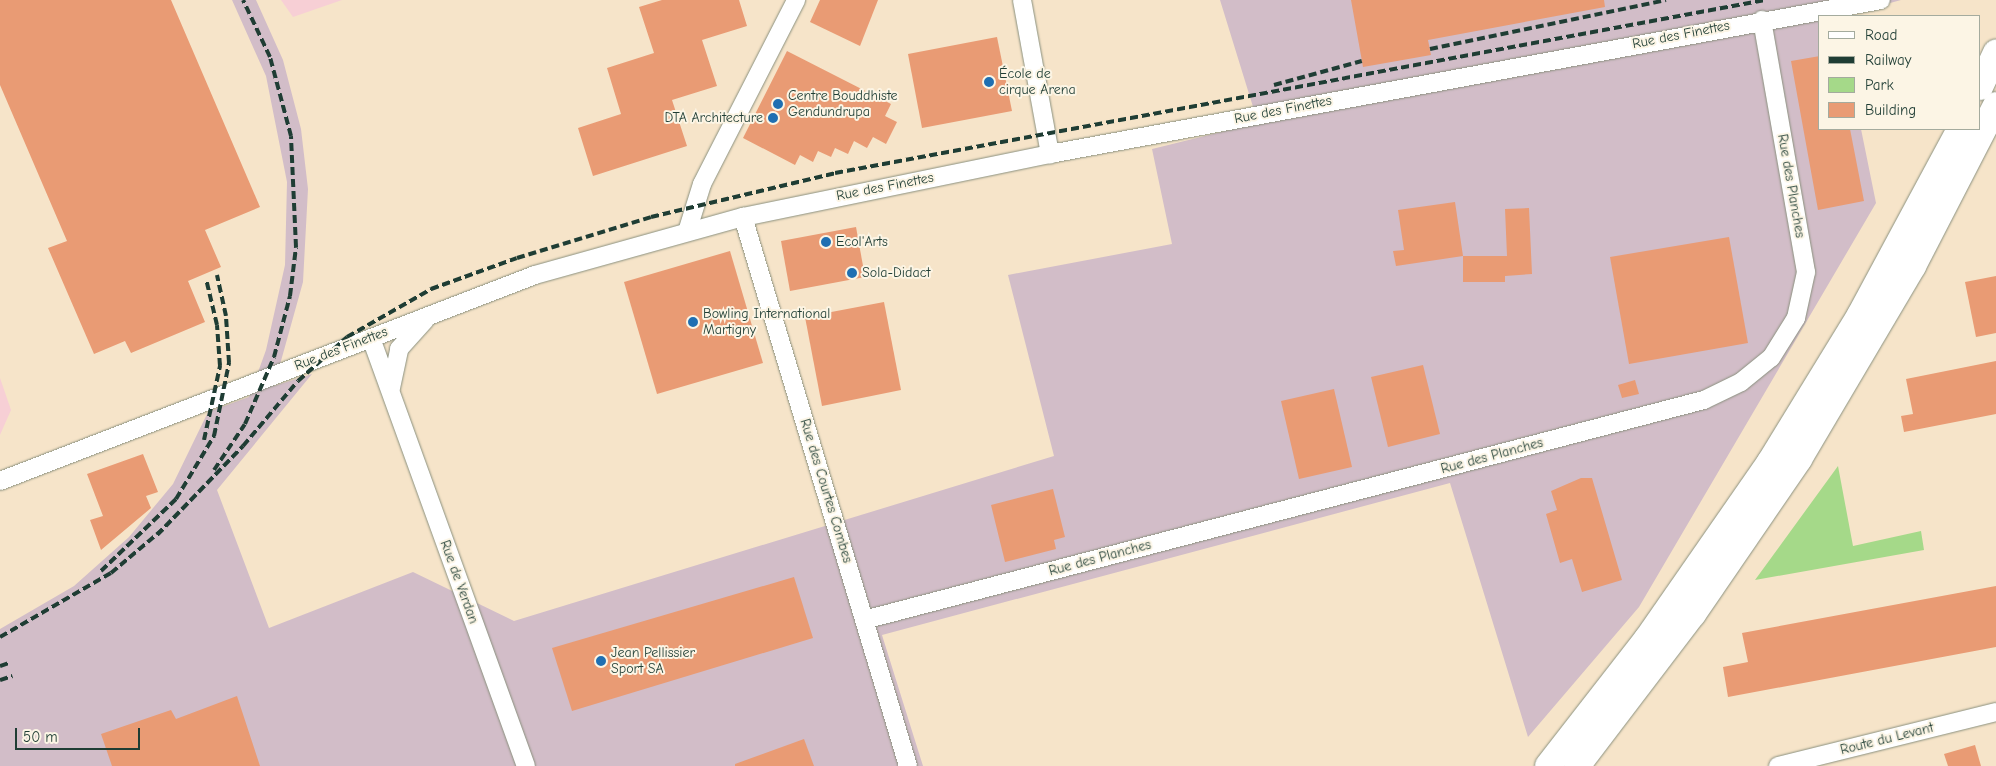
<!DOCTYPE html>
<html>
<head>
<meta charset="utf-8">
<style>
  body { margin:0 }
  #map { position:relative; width:1996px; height:766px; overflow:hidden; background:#f6e4c9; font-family:"Comic Neue",sans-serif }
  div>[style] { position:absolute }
  .built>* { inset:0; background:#f7cfd5 }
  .industrial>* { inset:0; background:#d2bdc8 }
  .green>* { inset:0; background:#a5d989 }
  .building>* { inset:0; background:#e99b74 }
  .roads { filter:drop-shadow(0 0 1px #8a907e) drop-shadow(0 0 1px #8a907e) }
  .minor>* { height:18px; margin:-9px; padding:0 9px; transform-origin:9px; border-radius:9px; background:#fff }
  .highway>* { height:26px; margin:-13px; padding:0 13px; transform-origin:13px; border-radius:13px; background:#fff }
  .rail>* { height:4px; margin-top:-2px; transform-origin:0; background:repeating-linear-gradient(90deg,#1f3d34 0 8px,transparent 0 12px) }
  .dots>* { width:14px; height:14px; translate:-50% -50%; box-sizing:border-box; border:2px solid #fcf5e5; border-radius:50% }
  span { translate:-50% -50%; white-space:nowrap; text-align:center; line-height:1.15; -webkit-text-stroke:4px #fcf5e5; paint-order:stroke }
  .street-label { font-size:14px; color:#1f3d34 }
  .poi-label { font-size:14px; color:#1f3d34 }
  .left { translate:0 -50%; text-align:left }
  .right { translate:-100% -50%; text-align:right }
  .legend { position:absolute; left:1818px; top:15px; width:162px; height:115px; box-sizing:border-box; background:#fcf5e5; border:1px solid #a4ab9e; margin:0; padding:6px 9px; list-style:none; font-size:15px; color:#1f3d34 }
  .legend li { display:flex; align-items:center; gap:10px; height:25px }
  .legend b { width:25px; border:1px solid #a4ab9e }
  .scale { position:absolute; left:15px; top:728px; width:125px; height:22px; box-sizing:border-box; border:2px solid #1f3d34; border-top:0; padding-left:6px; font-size:15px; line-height:18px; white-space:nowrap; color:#1f3d34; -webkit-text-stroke:4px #fcf5e5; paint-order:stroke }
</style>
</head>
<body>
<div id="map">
  <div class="built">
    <div style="clip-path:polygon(281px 0,342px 0,293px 17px)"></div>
    <div style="clip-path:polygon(0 378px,11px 410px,0 435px)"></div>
  </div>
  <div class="industrial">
    <div style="clip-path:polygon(232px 0,256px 0,283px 60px,301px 129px,308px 189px,303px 282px,274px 386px,312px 374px,217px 490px,269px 628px,413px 572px,514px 621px,1054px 456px,1008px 275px,1172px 244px,1152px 149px,1258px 123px,1220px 0,1901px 0,1843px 16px,1820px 16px,1820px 129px,1861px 129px,1876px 203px,1639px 607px,1528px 737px,1450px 483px,882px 635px,923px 766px,0 766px,0 629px,74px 586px,129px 537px,173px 484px,208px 412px,249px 397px,266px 350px,285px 265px,287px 182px,266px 76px)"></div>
  </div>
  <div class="green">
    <div style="clip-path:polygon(1838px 466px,1853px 546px,1921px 531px,1924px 550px,1755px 580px)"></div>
  </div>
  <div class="building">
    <div style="clip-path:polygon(0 0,171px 0,260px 207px,205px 230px,221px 267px,188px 281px,205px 322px,131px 353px,125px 341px,94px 354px,48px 248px,67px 241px,0 85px)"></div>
    <div style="clip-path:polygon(662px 0,739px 0,747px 26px,702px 40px,717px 86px,672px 100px,687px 146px,593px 176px,578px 128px,621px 114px,607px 68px,654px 53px,639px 7px)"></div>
    <div style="clip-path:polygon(820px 0,878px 0,860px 46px,810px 22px)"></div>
    <div style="clip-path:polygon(1351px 0,1604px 0,1605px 7px,1428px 40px,1431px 55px,1363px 67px)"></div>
    <div style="clip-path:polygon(997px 37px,1012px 111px,922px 128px,908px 54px)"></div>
    <div style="clip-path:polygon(787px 51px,891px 104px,885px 116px,897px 122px,886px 144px,873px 137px,867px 148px,854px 141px,848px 154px,835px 148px,831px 157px,818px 151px,813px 162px,800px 155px,795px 165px,743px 138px)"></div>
    <div style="clip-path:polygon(1820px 56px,1820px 129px,1850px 129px,1864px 201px,1818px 210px,1791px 61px)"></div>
    <div style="clip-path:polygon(1455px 202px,1463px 256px,1396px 266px,1393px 251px,1404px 250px,1398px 210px)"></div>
    <div style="clip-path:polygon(1529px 208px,1532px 274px,1505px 276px,1505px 282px,1463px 282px,1463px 256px,1507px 256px,1505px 209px)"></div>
    <div style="clip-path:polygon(856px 227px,865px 277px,790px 291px,781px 241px)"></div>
    <div style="clip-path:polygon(1729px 237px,1748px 343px,1629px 364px,1610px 257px)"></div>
    <div style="clip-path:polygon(730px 251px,763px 363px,657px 394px,624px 282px)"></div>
    <div style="clip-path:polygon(1996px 276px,1996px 333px,1976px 337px,1965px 282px)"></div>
    <div style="clip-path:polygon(884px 302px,901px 390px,822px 406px,805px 317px)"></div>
    <div style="clip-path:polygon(1996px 361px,1996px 414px,1904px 432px,1901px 416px,1913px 414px,1906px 379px)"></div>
    <div style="clip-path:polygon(1423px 365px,1440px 434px,1388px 447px,1371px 377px)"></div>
    <div style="clip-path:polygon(1635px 380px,1639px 394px,1622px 398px,1618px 385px)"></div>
    <div style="clip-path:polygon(1334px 389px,1352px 467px,1299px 479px,1281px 401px)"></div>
    <div style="clip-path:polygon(143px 454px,158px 492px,146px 496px,151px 508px,101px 550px,90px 520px,103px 516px,87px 474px)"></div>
    <div style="clip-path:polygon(1581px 478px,1592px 478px,1622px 580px,1582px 592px,1572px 559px,1560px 563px,1546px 514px,1557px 510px,1551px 491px)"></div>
    <div style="clip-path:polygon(1053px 489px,1065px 537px,1054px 540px,1056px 549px,1005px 562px,991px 505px)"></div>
    <div style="clip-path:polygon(794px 577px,813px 638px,572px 711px,552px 648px)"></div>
    <div style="clip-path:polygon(1996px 586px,1996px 647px,1728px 697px,1723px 667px,1748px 662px,1742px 633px)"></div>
    <div style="clip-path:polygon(237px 696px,260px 766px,112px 766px,101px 734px,171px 710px,176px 719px)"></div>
    <div style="clip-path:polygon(804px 739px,814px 766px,735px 766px,735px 764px)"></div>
    <div style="clip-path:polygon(1975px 745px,1981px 766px,1948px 766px,1944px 754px)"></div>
  </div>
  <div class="roads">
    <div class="minor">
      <div style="left:1022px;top:0;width:157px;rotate:79.7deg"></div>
      <div style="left:743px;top:217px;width:573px;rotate:73.27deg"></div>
      <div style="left:687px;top:232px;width:50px;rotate:-72.6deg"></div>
      <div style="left:702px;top:184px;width:207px;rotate:-62.9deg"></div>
      <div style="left:371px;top:338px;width:455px;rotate:70.1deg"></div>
      <div style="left:391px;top:388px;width:40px;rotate:-78deg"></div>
      <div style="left:399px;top:349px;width:39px;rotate:-48deg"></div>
      <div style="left:0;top:481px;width:573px;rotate:-21.06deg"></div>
      <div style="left:535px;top:275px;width:216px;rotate:-15.6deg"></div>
      <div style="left:743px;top:217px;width:313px;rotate:-11.6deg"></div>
      <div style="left:1050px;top:154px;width:845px;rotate:-10.5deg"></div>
      <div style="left:864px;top:620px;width:868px;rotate:-14.68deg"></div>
      <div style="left:1704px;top:400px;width:41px;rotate:-25.9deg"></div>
      <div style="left:1741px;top:382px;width:38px;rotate:-39deg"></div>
      <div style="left:1771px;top:358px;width:47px;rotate:-58deg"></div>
      <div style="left:1796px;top:318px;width:47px;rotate:-77.7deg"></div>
      <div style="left:1806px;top:272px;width:256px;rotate:-99.9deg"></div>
      <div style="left:1778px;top:766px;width:225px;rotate:-13.9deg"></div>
    </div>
    <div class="highway">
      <div style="left:1980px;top:87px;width:38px;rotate:-65deg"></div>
      <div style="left:1548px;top:766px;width:161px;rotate:-52.1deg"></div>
      <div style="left:1647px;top:639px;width:216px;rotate:-55.2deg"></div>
      <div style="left:1770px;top:462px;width:172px;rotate:-58.5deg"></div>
      <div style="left:1860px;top:315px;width:211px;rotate:-61.7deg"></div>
      <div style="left:1577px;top:766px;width:191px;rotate:-52.7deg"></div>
      <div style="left:1693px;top:614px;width:188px;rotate:-55.6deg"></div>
      <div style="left:1799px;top:459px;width:224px;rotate:-59.4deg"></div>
      <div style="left:1913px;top:266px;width:181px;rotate:-62.7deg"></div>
    </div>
  </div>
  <div class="rail">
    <div style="left:1430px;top:49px;width:241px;rotate:-11.7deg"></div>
    <div style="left:1274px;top:85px;width:91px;rotate:-15.3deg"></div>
    <div style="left:204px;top:440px;width:76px;rotate:-77.8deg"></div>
    <div style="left:220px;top:366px;width:41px;rotate:-94.2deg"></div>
    <div style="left:217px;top:325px;width:47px;rotate:-103.4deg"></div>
    <div style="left:214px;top:470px;width:55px;rotate:-56deg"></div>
    <div style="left:245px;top:424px;width:73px;rotate:-66.6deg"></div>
    <div style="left:274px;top:357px;width:63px;rotate:-75.3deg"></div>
    <div style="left:290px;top:296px;width:49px;rotate:-83deg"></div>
    <div style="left:296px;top:247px;width:111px;rotate:-92.6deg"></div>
    <div style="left:291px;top:136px;width:82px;rotate:-104.9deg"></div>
    <div style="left:270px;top:57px;width:63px;rotate:-115.3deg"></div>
    <div style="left:157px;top:535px;width:124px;rotate:-46deg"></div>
    <div style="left:243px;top:446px;width:85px;rotate:-49.8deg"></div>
    <div style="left:298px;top:381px;width:66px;rotate:-41.9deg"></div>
    <div style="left:347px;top:337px;width:97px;rotate:-29.7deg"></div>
    <div style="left:431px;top:289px;width:91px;rotate:-19.8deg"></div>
    <div style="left:517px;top:258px;width:140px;rotate:-17deg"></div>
    <div style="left:651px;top:217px;width:189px;rotate:-13.4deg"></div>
    <div style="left:835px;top:173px;width:946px;rotate:-10.54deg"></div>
    <div style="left:101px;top:571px;width:104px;rotate:-43.8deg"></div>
    <div style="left:176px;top:499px;width:74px;rotate:-58.9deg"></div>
    <div style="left:214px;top:436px;width:75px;rotate:-78.4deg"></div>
    <div style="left:229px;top:363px;width:47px;rotate:-93.7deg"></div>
    <div style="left:226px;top:316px;width:42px;rotate:-102.4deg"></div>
    <div style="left:0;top:637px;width:128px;rotate:-30deg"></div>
    <div style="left:111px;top:573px;width:67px;rotate:-40.1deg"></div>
    <div style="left:0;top:666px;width:9px;rotate:-18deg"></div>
    <div style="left:0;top:680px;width:13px;rotate:-18deg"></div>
  </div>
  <div class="dots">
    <div style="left:989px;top:82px;background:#1f6fb2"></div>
    <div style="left:778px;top:104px;background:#1f6fb2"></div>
    <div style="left:773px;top:118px;background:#1f6fb2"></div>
    <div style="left:826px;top:242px;background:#1f6fb2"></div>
    <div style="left:852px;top:273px;background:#1f6fb2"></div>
    <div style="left:693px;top:322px;background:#1f6fb2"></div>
    <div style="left:601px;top:661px;background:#1f6fb2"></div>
  </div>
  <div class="street-label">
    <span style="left:1681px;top:35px;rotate:-11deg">Rue des Finettes</span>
    <span style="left:1283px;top:110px;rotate:-11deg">Rue des Finettes</span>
    <span style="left:1791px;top:186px;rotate:80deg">Rue des Planches</span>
    <span style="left:885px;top:187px;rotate:-11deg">Rue des Finettes</span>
    <span style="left:341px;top:349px;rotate:-21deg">Rue des Finettes</span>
    <span style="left:1492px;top:456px;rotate:-15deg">Rue des Planches</span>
    <span style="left:826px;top:491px;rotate:73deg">Rue des Courtes Combes</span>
    <span style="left:1100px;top:558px;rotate:-15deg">Rue des Planches</span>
    <span style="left:459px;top:582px;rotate:70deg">Rue de Verdan</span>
    <span style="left:1887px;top:739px;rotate:-14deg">Route du Levant</span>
  </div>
  <div class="poi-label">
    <span class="left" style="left:999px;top:82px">École de<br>cirque Arena</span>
    <span class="left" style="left:788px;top:104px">Centre Bouddhiste<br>Gendundrupa</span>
    <span class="right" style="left:763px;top:118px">DTA Architecture</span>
    <span class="left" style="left:836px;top:242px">Ecol'Arts</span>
    <span class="left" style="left:862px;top:273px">Sola-Didact</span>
    <span class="left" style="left:703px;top:322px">Bowling International<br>Martigny</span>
    <span class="left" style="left:611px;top:661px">Jean Pellissier<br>Sport SA</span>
  </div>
  <ul class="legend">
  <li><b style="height:6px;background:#fff"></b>Road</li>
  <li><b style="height:6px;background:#1f3d34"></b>Railway</li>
  <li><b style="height:14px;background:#a5d989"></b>Park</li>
  <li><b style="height:14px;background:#e99b74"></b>Building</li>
  </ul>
  <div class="scale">50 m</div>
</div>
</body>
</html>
